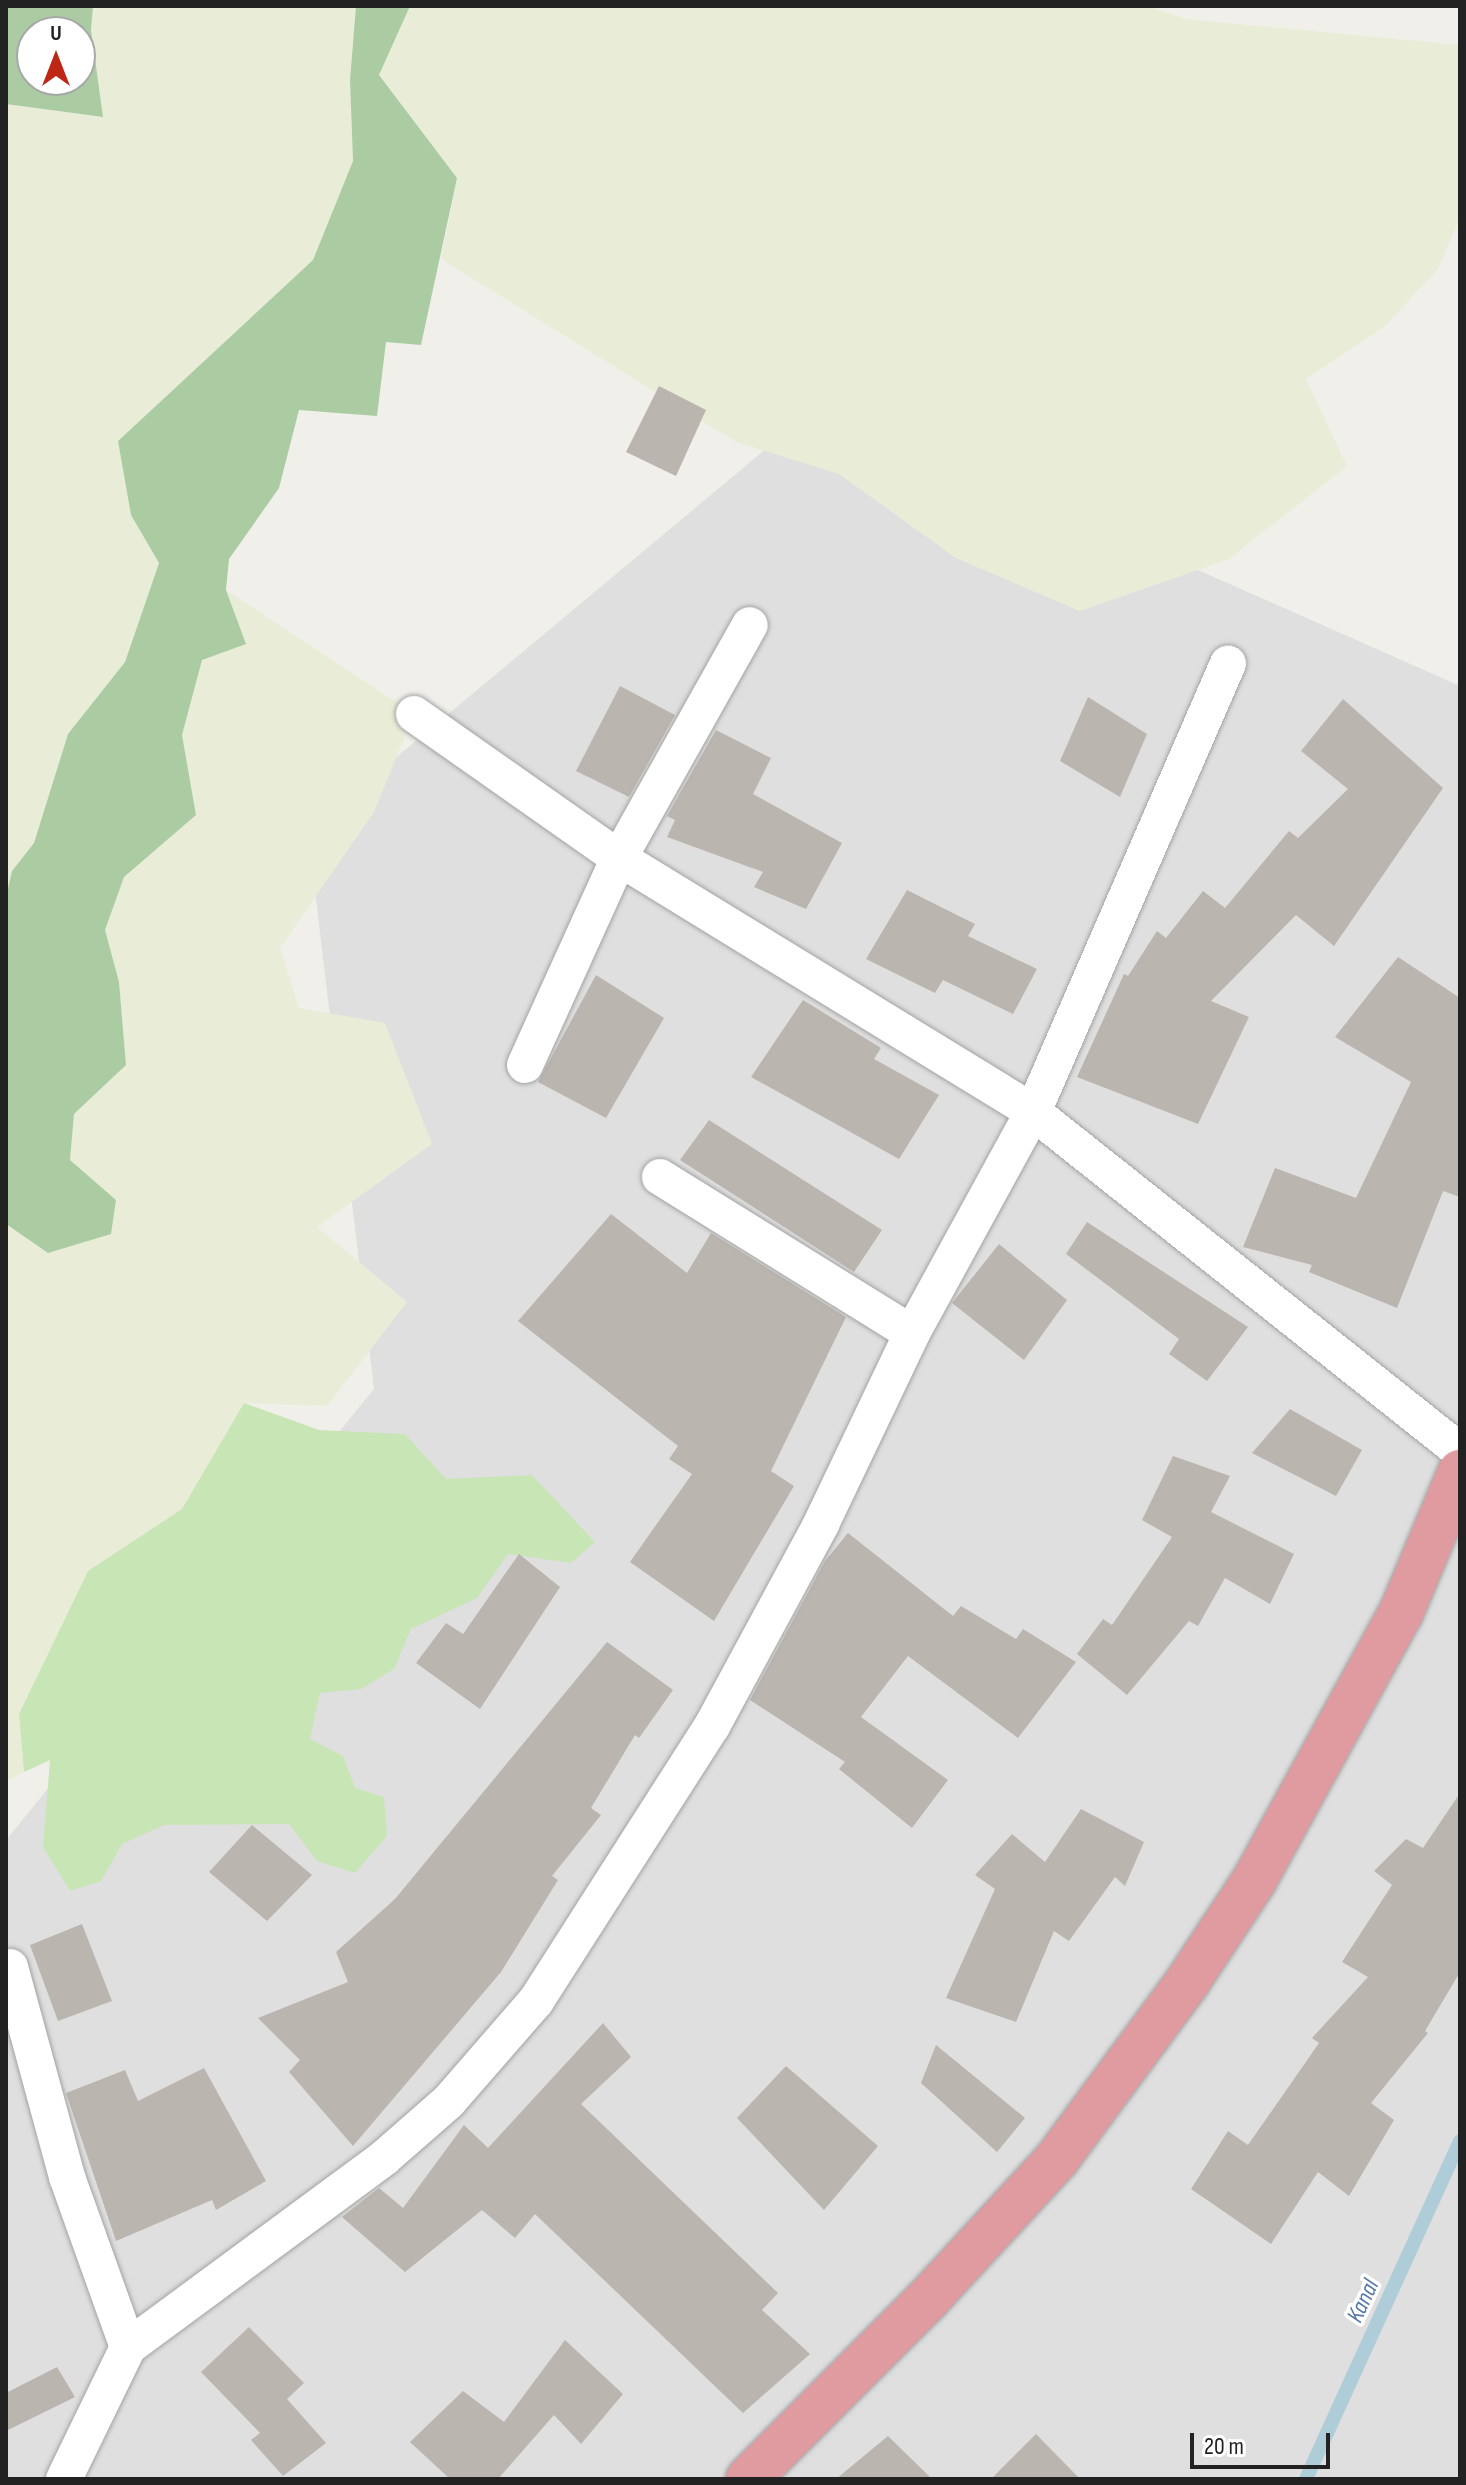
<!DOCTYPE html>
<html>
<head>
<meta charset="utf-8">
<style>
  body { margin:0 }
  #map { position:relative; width:1466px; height:2485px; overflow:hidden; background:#f1efea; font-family:"Sofia Sans Condensed",sans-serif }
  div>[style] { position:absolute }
  .residential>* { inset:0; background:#e0dfdf }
  .farmland>* { inset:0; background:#e9edd8 }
  .grass>* { inset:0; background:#c8e5b6 }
  .forest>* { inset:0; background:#abcca3 }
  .stream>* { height:14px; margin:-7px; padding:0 7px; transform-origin:7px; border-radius:7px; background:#afccd9 }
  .building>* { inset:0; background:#bab5af }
  .roads { filter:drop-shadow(0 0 2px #a3a3a3) drop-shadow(0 0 2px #a3a3a3) }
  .street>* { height:36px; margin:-18px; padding:0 18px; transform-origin:18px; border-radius:18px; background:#fff }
  .highway>* { height:44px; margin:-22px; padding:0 22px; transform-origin:22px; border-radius:22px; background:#df9ba0 }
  span { translate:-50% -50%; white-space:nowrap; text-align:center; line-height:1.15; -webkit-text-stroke:7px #fff; paint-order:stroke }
  .water-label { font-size:24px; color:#5778a8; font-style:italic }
  .frame { position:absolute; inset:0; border:8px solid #222; pointer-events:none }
  .north { position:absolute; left:16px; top:16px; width:80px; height:80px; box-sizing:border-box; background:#fff; border:2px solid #a7a7a7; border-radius:50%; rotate:0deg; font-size:22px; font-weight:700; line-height:32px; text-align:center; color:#222 }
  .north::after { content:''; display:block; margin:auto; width:28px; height:36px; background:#be2716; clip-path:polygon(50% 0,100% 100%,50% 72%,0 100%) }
  .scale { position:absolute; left:1190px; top:2433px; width:140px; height:36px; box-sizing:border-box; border:4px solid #222; border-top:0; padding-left:10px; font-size:24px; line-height:28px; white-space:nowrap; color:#222; -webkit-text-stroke:6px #fff; paint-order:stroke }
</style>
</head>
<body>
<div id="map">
  <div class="residential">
    <div style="clip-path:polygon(821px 403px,1460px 686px,1460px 2479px,6px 2479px,6px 1840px,374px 1389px,308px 831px)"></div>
  </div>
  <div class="farmland">
    <div style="clip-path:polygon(93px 6px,356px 6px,350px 80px,353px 161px,313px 260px,118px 441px,131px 515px,159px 562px,125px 662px,68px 734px,34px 843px,12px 871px,6px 897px,6px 104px,103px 117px,91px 30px)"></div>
    <div style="clip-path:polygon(410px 6px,1149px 6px,1185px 19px,1460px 45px,1460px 218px,1438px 269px,1385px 326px,1306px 379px,1347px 466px,1229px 559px,1080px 611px,956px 558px,839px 474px,736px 442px,441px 259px,457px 178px,379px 75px)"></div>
    <div style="clip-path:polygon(226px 590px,414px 714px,374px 812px,280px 948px,299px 1008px,385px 1023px,432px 1144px,317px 1227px,407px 1302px,327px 1406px,244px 1403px,182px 1509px,88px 1571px,19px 1714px,24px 1772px,6px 1782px,6px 1224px,48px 1253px,116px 1200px,70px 1160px,74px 1114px,126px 1065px,119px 982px,104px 930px,124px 877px,196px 815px,182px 735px,202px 659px,245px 644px)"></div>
  </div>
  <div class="grass">
    <div style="clip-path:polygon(244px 1403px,319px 1430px,405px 1434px,446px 1479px,532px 1475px,595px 1542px,571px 1563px,508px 1554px,477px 1598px,411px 1629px,394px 1669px,361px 1689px,320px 1693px,310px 1739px,343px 1756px,355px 1788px,384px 1797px,387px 1836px,355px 1873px,317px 1861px,289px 1824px,164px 1825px,122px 1844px,101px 1881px,70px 1891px,43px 1847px,50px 1760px,24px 1772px,19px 1714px,88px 1571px,182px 1509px)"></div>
  </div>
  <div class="forest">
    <div style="clip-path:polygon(evenodd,6px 6px,93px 6px,91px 30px,103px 117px,6px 104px,6px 6px,32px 32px,80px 32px,80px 80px,32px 80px,32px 32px)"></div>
    <div style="clip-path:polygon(356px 6px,410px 6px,379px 75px,457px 178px,421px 345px,386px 342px,377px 416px,299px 410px,279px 488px,229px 559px,226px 590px,246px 644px,202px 660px,182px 735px,196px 815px,124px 877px,105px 930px,119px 982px,126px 1065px,74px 1114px,70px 1160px,116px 1200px,111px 1234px,48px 1253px,6px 1224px,6px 897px,12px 871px,34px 843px,68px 734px,125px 662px,159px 563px,131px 515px,118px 441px,313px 260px,353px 161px,350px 80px)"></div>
  </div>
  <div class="stream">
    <div style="left:1306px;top:2479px;width:371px;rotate:-65.5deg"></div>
  </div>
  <div class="building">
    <div style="clip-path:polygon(659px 386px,706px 410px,676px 476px,626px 452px)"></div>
    <div style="clip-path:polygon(620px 686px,675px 715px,629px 797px,576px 771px)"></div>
    <div style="clip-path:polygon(1088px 697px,1147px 734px,1120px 797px,1060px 761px)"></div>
    <div style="clip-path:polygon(1343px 699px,1443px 788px,1334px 946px,1296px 915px,1211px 1001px,1249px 1017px,1198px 1124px,1077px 1077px,1124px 974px,1128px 976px,1157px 931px,1166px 938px,1203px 891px,1225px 908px,1289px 831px,1298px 838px,1348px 789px,1301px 751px)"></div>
    <div style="clip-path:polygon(716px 730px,771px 758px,753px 794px,842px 843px,806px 909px,754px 887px,763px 872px,667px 837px,675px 820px,667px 816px)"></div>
    <div style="clip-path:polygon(907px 890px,975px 924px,968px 936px,1037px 969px,1013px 1014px,943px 980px,935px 993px,866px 959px)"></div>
    <div style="clip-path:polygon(1398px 957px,1460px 998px,1460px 1197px,1443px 1191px,1397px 1308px,1309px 1272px,1312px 1265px,1243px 1247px,1275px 1168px,1356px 1198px,1411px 1082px,1335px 1037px)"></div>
    <div style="clip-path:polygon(596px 975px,664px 1018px,606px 1118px,538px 1082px)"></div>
    <div style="clip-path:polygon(803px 1000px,881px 1048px,874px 1059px,939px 1095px,899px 1159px,751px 1077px)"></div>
    <div style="clip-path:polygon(709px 1120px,882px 1230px,854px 1272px,680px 1160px)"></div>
    <div style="clip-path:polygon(611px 1214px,687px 1273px,711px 1233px,846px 1317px,771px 1471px,794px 1486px,714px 1621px,630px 1562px,692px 1474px,669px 1459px,678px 1446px,518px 1321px)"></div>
    <div style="clip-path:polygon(1087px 1222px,1248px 1327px,1207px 1381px,1169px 1354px,1179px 1339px,1066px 1254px)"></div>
    <div style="clip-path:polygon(999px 1244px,1067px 1300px,1024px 1360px,952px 1303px)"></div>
    <div style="clip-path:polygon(1290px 1409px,1362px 1450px,1336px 1496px,1252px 1453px)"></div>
    <div style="clip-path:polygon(1173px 1456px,1230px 1476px,1211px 1512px,1294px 1554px,1270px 1604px,1225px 1578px,1198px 1626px,1189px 1621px,1127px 1695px,1077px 1654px,1103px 1619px,1112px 1625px,1172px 1537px,1142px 1520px)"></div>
    <div style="clip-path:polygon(848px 1533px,953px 1616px,961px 1606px,1016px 1639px,1023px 1629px,1076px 1662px,1018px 1738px,908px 1656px,861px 1717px,948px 1780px,912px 1828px,839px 1769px,845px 1762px,750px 1700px,825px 1561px)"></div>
    <div style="clip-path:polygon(519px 1554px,560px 1587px,480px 1709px,416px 1663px,446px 1623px,463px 1634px)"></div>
    <div style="clip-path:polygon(607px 1642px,673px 1690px,639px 1738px,635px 1735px,591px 1808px,601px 1815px,552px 1876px,558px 1880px,501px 1972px,353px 2146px,289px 2072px,300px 2060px,258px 2018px,348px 1982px,336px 1952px,395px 1899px)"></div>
    <div style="clip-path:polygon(1460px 1793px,1460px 1972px,1425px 2031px,1428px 2033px,1371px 2103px,1394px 2120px,1349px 2196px,1318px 2172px,1271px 2244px,1191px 2189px,1228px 2131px,1248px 2145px,1319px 2043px,1312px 2038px,1368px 1977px,1342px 1962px,1392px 1885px,1374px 1871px,1406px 1839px,1423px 1848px)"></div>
    <div style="clip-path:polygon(1081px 1809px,1144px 1842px,1125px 1886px,1115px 1877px,1069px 1941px,1054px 1931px,1016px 2022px,946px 1998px,995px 1889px,975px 1875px,1012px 1834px,1045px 1862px)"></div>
    <div style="clip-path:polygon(252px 1825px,312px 1875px,267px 1921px,209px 1872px)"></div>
    <div style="clip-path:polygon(82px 1924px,112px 2001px,58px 2021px,30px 1945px)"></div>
    <div style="clip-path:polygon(603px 2023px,631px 2057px,581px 2104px,778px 2293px,762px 2310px,810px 2354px,743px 2413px,535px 2214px,515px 2238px,482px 2210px,405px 2272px,342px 2217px,379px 2188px,403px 2208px,464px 2125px,488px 2148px)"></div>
    <div style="clip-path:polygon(936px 2045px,1025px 2118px,997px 2152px,921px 2083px)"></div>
    <div style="clip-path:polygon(786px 2066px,878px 2146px,824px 2210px,737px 2118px)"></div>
    <div style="clip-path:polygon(204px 2068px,266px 2181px,216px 2210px,212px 2200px,116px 2241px,66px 2093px,125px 2070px,138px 2101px)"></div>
    <div style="clip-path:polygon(249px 2327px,304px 2383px,287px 2399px,326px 2443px,283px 2476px,251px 2440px,260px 2433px,201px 2372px)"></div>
    <div style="clip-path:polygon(565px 2340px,623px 2394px,581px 2444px,554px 2415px,498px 2479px,450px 2479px,410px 2442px,463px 2391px,504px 2422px)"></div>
    <div style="clip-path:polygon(57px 2367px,75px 2397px,6px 2431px,6px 2393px)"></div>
    <div style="clip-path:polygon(1036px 2434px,1080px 2479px,991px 2479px)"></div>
    <div style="clip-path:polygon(888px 2436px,932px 2479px,836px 2479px)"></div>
  </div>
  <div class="roads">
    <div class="street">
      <div style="left:414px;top:714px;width:251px;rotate:35.1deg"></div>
      <div style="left:619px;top:858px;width:486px;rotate:31.5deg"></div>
      <div style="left:1033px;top:1112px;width:545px;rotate:38.45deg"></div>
      <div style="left:525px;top:1065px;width:227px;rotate:-65.6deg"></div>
      <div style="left:619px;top:858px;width:267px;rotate:-60.7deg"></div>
      <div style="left:660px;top:1177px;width:296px;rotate:31.8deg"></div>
      <div style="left:10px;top:1967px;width:218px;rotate:74.8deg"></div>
      <div style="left:67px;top:2177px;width:181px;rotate:70.3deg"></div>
      <div style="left:64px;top:2479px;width:147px;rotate:-64.1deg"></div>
      <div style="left:128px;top:2347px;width:318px;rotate:-36.4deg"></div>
      <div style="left:384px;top:2158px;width:86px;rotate:-41.2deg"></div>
      <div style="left:449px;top:2101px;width:133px;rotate:-49deg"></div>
      <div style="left:536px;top:2001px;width:326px;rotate:-57.4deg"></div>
      <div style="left:712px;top:1726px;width:230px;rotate:-61.6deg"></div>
      <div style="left:821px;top:1524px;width:212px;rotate:-64.5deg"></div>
      <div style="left:912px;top:1333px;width:252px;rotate:-61.3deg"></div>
      <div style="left:1033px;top:1112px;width:489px;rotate:-66.5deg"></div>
    </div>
    <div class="highway">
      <div style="left:748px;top:2479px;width:255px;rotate:-45deg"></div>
      <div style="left:928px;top:2299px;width:190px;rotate:-47.3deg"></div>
      <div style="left:1057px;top:2159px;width:221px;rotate:-53.6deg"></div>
      <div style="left:1188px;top:1981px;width:120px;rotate:-56.6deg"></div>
      <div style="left:1254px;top:1881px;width:306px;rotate:-61.3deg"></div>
      <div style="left:1401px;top:1613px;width:153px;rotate:-67.3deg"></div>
    </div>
  </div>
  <div class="water-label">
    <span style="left:1363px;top:2301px;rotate:-65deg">Kanal</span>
  </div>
  <div class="frame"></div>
  <div class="north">U</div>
  <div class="scale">20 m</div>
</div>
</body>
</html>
